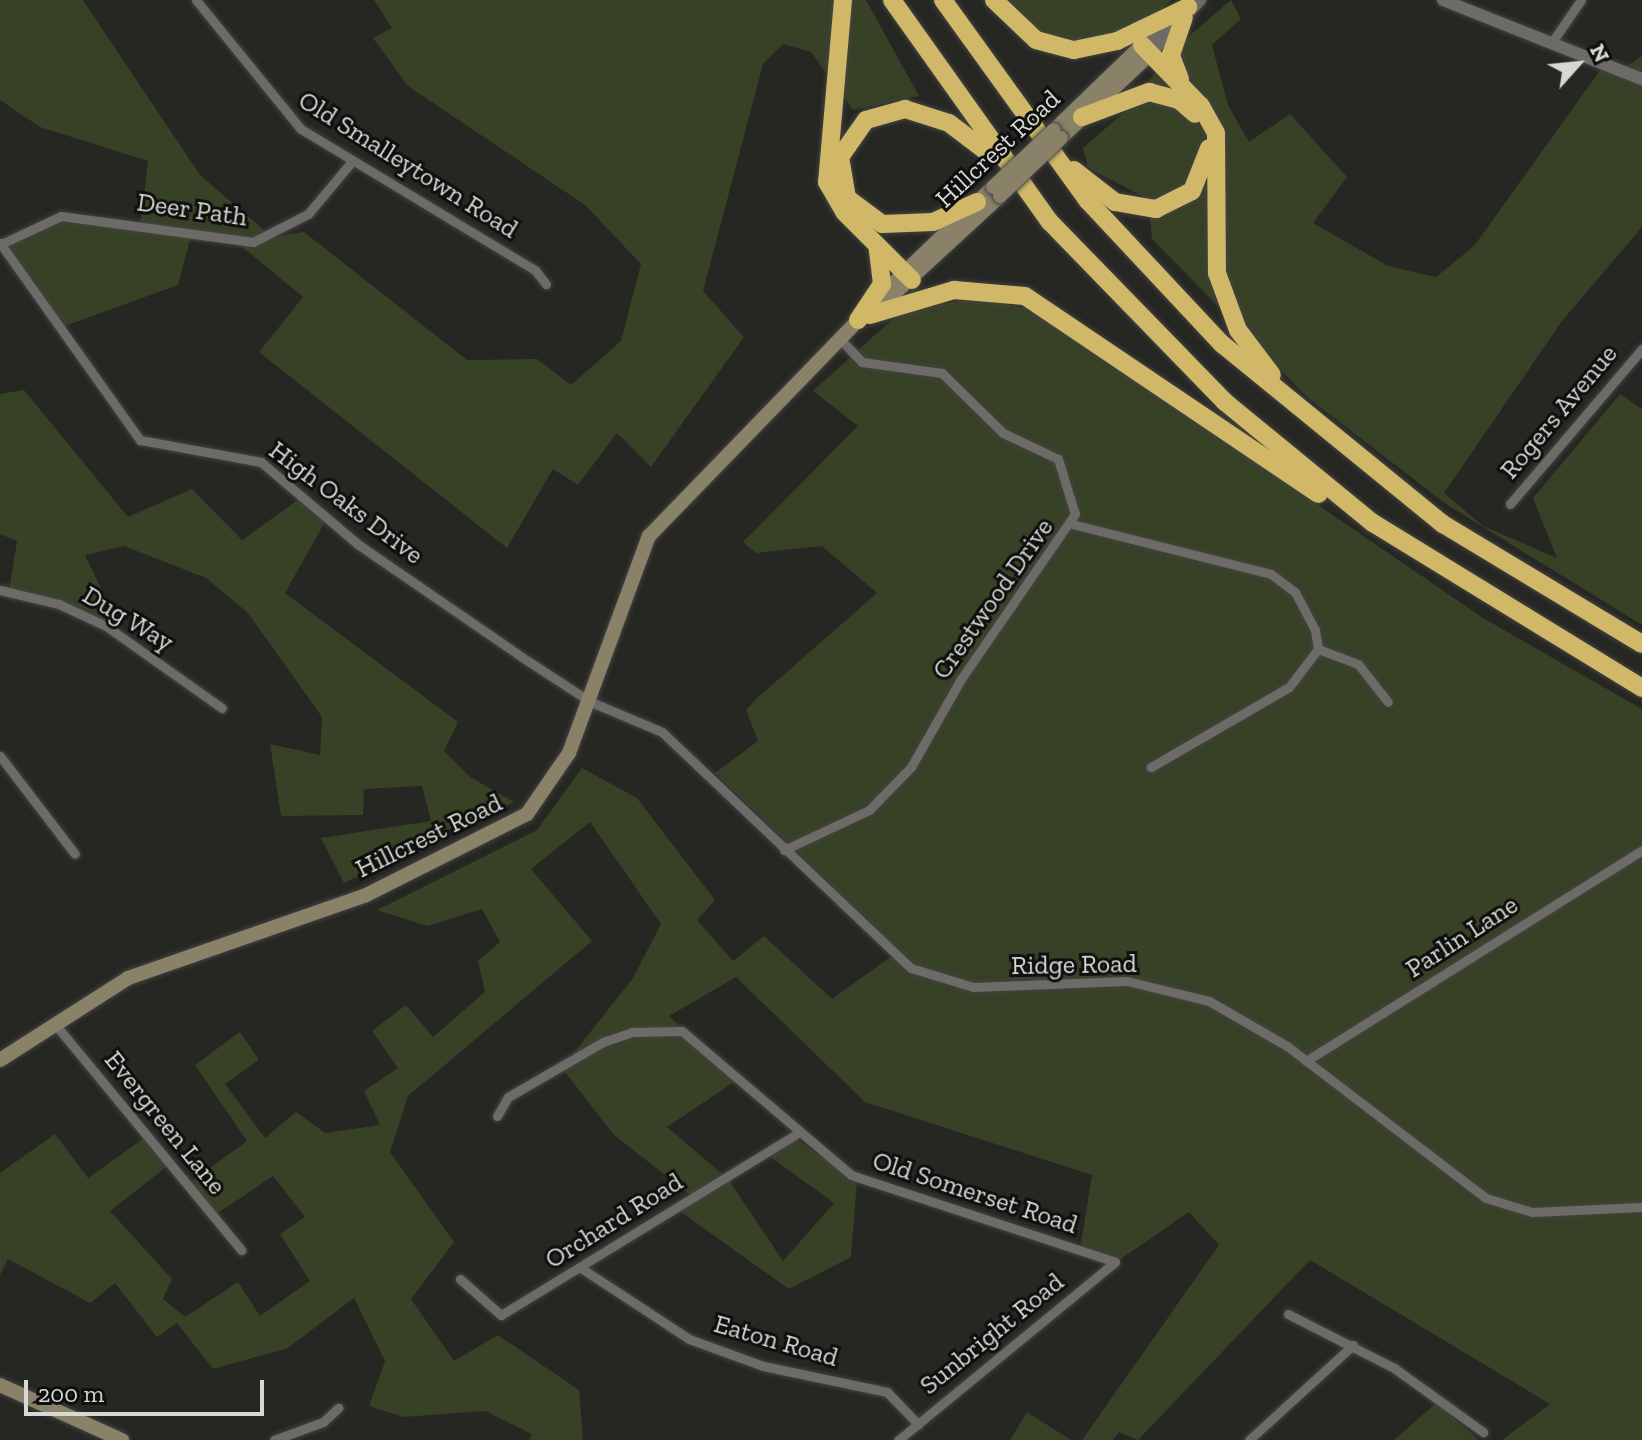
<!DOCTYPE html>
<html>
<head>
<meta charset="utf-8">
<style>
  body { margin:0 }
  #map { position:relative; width:1642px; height:1440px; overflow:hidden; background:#262623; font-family:"Zilla Slab",serif }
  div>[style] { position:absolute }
  .green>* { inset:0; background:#374126 }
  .roads { filter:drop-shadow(0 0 2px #434341) drop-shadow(0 0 2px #434341) }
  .minor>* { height:9px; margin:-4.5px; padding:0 4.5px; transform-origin:4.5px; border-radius:4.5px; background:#6c6b68 }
  .tertiary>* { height:12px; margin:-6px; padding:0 6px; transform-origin:6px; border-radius:6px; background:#6c6b68 }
  .secondary>* { height:14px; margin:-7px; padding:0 7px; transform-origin:7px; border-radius:7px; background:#8a8268 }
  .motorway>* { height:18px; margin:-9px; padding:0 9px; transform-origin:9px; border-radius:9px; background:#d0b868 }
  .bridges { filter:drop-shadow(0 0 2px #434341) drop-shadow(0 0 2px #434341) }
  .secondary-bridge>* { height:14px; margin:-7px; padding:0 7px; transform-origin:7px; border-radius:7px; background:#8a8268 }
  span { translate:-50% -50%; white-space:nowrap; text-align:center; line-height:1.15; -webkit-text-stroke:6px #0f0f0e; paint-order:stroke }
  .street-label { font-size:26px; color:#d7d7d5 }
  .north { position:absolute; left:1538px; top:24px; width:80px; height:80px; -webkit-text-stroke:6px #0f0f0e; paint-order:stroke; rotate:63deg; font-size:22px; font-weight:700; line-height:32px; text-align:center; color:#d7d7d5 }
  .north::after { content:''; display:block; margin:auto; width:28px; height:36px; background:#d7d7d5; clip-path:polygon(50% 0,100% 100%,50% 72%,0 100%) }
  .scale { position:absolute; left:24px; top:1380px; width:240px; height:36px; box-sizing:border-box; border:4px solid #d7d7d5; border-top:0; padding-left:10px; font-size:24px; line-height:28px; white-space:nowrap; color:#d7d7d5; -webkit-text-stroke:6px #0f0f0e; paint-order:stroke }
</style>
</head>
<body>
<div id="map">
  <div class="green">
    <div style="clip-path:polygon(0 0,83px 0,200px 175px,272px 237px,304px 232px,467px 360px,537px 359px,571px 385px,621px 341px,641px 264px,585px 205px,408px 86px,373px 38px,392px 28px,374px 0,866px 0,919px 96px,853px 110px,811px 52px,783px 44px,763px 64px,703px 291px,744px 337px,651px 467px,617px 433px,578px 485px,553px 469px,507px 548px,259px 352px,303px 297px,240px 245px,190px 240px,178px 285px,62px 327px,0 247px,56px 220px,140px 228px,148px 161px,40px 127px,0 100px)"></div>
    <div style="clip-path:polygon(999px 0,1171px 0,1137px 34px,1069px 48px,1023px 29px)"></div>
    <div style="clip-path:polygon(1231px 0,1241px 19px,1212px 45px,1228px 105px,1249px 142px,1290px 114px,1347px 177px,1313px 223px,1388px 266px,1436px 277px,1474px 246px,1606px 62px,1625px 68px,1642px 56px,1642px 227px,1562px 321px,1444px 493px,1483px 526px,1557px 558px,1533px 498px,1620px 394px,1642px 409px,1642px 625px,1446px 504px,1308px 398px,1152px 239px,1148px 199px,1088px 168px,1083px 148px,1129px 108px,1170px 52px)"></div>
    <div style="clip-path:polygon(973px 298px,1034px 310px,1483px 618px,1642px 709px,1642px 1440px,1502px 1440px,1550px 1404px,1310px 1260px,1138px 1440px,1119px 1432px,1113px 1440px,1082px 1440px,1219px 1245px,1189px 1212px,1115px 1263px,1080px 1249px,1092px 1175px,865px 1102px,736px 977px,669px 1016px,737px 1080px,667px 1127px,728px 1179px,783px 1261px,834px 1203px,766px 1154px,796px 1139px,857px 1181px,851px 1257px,789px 1289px,677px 1209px,694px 1198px,613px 1134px,562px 1068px,633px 978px,661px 924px,590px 822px,531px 869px,592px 941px,408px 1096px,390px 1152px,454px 1242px,411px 1299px,454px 1361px,498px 1335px,579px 1390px,583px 1440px,529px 1440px,532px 1434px,485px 1411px,403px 1417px,369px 1406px,385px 1361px,354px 1298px,288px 1348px,213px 1369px,177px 1323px,157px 1337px,115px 1283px,90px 1303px,8px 1259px,0 1275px,0 1173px,55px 1134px,88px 1178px,148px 1135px,170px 1164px,110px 1211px,172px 1279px,163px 1299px,185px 1317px,238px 1282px,260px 1316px,310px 1281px,280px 1234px,305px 1217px,273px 1176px,212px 1217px,187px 1185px,247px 1141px,195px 1065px,240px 1032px,259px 1060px,225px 1084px,265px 1138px,296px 1112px,325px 1133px,380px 1125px,364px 1091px,398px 1068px,372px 1031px,406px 1005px,433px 1037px,485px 992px,478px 961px,500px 942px,482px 909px,427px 926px,377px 910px,537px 830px,582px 768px,637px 798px,715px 900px,697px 920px,733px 961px,764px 936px,832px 999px,899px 951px,715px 773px,758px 741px,746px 710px,757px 698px,877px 593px,822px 546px,756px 553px,743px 542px,858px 426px,813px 391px,908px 305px,913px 310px)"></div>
    <div style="clip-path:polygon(24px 390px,128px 517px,192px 489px,242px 540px,299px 499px,325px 522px,285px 593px,458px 722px,444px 751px,470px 777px,514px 802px,344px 883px,321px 838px,431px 821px,422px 786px,364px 789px,363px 815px,281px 816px,270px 744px,320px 755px,322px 717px,247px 612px,206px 578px,124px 546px,85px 555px,124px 637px,9px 591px,17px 541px,0 534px,0 394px)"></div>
    <div style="clip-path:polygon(1436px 1403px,1479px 1440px,1394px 1440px)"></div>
    <div style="clip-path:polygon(1027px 1412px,1071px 1440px,1010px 1440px)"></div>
  </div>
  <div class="roads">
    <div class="minor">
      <div style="left:196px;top:0;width:166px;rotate:50.9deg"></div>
      <div style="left:301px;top:129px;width:273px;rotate:31.1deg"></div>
      <div style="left:535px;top:270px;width:18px;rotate:52deg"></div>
      <div style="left:1552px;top:42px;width:51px;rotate:-55.4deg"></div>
      <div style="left:0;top:243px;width:242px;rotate:54.6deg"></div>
      <div style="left:140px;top:440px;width:123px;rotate:10.3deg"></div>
      <div style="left:261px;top:462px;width:128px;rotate:40.3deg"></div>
      <div style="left:359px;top:545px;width:205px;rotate:34.5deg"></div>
      <div style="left:528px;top:661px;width:75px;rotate:33.1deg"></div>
      <div style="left:591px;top:702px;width:77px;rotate:22.9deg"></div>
      <div style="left:662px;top:732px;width:343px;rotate:43.5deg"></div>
      <div style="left:911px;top:968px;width:65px;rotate:17deg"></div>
      <div style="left:973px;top:987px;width:154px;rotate:-2.2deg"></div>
      <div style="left:1127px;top:981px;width:84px;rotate:13.7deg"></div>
      <div style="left:1209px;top:1001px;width:90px;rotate:30deg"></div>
      <div style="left:1287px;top:1046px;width:250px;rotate:37.4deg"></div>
      <div style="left:1486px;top:1198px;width:48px;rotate:16.9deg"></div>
      <div style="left:1532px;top:1212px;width:110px;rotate:-2.6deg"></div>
      <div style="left:1px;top:244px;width:66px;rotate:-25deg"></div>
      <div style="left:61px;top:216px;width:194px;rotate:7.7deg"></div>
      <div style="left:253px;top:242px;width:62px;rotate:-27deg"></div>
      <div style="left:308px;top:214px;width:70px;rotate:-50.2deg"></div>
      <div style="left:1510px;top:504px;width:204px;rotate:-49.6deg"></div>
      <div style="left:1072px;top:524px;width:205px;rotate:14.1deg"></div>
      <div style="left:1271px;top:574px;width:30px;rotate:37deg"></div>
      <div style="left:1295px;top:592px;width:43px;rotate:62.2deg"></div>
      <div style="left:1315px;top:630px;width:19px;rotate:81deg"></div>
      <div style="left:1318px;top:649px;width:48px;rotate:127.3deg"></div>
      <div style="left:1289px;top:687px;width:160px;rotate:149.9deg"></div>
      <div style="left:0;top:590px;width:61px;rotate:13.3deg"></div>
      <div style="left:59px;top:604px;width:52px;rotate:25.1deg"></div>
      <div style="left:106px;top:626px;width:142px;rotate:35.3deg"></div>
      <div style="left:1318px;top:649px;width:43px;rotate:20.6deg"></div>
      <div style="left:1358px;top:664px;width:48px;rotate:51.7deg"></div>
      <div style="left:0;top:756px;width:123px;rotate:52.6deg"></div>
      <div style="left:784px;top:850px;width:94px;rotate:-25.2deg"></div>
      <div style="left:869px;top:810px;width:60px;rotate:-45.7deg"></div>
      <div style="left:911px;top:767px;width:101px;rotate:-60.4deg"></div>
      <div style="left:961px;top:679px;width:201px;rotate:-55.4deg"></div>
      <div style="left:1075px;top:514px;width:58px;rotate:-107.2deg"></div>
      <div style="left:1058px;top:459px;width:61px;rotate:-154.7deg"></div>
      <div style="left:1003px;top:433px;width:86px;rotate:-135.5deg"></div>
      <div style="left:942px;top:373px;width:81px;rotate:-172.2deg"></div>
      <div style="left:862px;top:362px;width:32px;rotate:-134deg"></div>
      <div style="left:55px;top:1024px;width:293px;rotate:50.5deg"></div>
      <div style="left:1306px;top:1061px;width:397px;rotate:-32.1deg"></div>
      <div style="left:497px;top:1116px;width:22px;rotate:-60deg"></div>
      <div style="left:508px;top:1097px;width:110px;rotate:-30.1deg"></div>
      <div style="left:603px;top:1042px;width:31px;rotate:-19deg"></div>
      <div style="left:632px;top:1032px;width:50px;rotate:-1.1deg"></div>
      <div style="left:682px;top:1031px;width:222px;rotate:40.4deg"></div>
      <div style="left:851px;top:1175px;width:278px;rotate:18.2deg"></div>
      <div style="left:1115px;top:1262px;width:281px;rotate:140.6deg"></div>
      <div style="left:581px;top:1268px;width:129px;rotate:33.3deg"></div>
      <div style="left:689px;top:1339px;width:79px;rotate:20deg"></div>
      <div style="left:763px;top:1366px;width:127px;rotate:11.8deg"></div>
      <div style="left:887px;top:1392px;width:45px;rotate:45.9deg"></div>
      <div style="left:460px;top:1279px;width:55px;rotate:41.3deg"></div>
      <div style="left:501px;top:1315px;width:346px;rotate:-31.5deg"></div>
      <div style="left:1288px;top:1314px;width:119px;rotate:27deg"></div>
      <div style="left:1394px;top:1368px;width:110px;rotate:35.7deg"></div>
      <div style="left:274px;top:1440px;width:52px;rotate:-20.2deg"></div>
      <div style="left:323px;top:1422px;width:21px;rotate:-43deg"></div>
      <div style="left:1249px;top:1440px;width:141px;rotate:-42.4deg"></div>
    </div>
    <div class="tertiary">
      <div style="left:1443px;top:0;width:214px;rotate:21.7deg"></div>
      <div style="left:1142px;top:45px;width:38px;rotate:-39deg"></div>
      <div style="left:1150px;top:54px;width:74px;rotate:-47.2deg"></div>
    </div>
    <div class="secondary">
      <div style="left:1054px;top:130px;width:122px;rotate:-44deg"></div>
      <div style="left:1061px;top:138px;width:122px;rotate:-43.3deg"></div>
      <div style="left:877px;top:299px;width:161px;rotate:-44deg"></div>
      <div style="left:886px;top:301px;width:155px;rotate:-42.6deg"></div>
      <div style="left:0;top:1060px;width:152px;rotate:-32.6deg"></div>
      <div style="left:128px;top:978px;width:252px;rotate:-19.2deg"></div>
      <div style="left:366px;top:895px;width:180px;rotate:-26.7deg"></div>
      <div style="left:527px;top:814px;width:74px;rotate:-55.5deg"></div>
      <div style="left:569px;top:753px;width:231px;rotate:-69.8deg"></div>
      <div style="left:649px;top:536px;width:308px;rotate:-45.9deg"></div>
      <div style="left:0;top:1385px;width:134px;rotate:24.3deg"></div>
    </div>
    <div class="motorway">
      <div style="left:843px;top:0;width:183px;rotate:95deg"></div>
      <div style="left:827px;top:182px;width:34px;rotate:60deg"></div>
      <div style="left:844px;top:212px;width:96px;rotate:45deg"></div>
      <div style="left:892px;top:0;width:272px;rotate:54.6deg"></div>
      <div style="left:1050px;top:222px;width:251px;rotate:45.8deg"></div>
      <div style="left:1225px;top:402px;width:191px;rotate:39.3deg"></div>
      <div style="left:1373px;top:523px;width:316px;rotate:31.5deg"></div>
      <div style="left:943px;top:0;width:248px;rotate:54.2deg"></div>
      <div style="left:1088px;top:201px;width:196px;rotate:46.9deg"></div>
      <div style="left:1222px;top:344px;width:285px;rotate:39.2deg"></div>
      <div style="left:1443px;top:524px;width:232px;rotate:31.1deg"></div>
      <div style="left:994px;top:0;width:58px;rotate:43.6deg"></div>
      <div style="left:1036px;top:40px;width:39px;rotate:15deg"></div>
      <div style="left:1074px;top:50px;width:44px;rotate:-11.8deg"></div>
      <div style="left:1117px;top:41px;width:79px;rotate:-25.6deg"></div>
      <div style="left:1142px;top:45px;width:85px;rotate:46deg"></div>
      <div style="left:1201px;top:106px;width:31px;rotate:61deg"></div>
      <div style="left:1216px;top:133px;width:140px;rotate:89.6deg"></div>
      <div style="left:1217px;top:273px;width:61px;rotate:69.8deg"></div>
      <div style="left:1238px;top:330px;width:56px;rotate:52.9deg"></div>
      <div style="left:1180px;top:79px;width:26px;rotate:-111deg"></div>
      <div style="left:1171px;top:55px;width:39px;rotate:-71deg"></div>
      <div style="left:1082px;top:117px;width:72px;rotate:-20.5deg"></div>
      <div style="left:1149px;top:92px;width:31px;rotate:15deg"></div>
      <div style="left:1179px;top:100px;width:21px;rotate:41deg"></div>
      <div style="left:1074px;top:170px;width:52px;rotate:38deg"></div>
      <div style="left:1115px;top:202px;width:42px;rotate:9.7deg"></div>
      <div style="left:1156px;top:209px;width:40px;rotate:-26.6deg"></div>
      <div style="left:1192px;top:191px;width:46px;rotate:-68.4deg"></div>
      <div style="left:977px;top:202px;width:48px;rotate:155.6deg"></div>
      <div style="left:933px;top:222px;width:51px;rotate:177.8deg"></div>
      <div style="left:882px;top:224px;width:44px;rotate:-143.4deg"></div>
      <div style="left:847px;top:198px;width:42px;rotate:-99.7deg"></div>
      <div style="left:840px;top:157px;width:45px;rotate:-54.9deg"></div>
      <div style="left:866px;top:120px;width:41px;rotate:-15.8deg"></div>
      <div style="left:905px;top:109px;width:46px;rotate:17.7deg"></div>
      <div style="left:949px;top:123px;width:48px;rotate:37.3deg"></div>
      <div style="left:870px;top:315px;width:88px;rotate:-16.6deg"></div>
      <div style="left:954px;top:290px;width:71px;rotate:4.8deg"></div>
      <div style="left:1025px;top:296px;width:354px;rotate:34deg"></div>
      <div style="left:858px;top:320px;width:43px;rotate:-56.3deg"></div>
      <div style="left:882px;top:284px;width:35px;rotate:-97deg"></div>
    </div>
  </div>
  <div class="bridges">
    <div class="secondary-bridge">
      <div style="left:993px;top:187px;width:83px;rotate:-43.1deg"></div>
      <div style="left:1000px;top:196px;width:84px;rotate:-43.6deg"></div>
    </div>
  </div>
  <div class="street-label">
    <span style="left:998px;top:149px;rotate:-43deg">Hillcrest Road</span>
    <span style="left:408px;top:165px;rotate:32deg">Old Smalleytown Road</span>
    <span style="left:192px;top:210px;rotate:8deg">Deer Path</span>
    <span style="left:1559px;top:412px;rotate:-50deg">Rogers Avenue</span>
    <span style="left:346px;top:503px;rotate:37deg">High Oaks Drive</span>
    <span style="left:993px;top:599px;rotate:-55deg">Crestwood Drive</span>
    <span style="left:128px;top:619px;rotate:31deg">Dug Way</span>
    <span style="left:429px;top:836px;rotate:-26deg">Hillcrest Road</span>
    <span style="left:1462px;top:937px;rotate:-33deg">Parlin Lane</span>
    <span style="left:1074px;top:965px;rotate:-1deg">Ridge Road</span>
    <span style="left:165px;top:1123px;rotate:51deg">Evergreen Lane</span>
    <span style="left:975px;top:1193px;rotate:18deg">Old Somerset Road</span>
    <span style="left:614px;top:1221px;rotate:-32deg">Orchard Road</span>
    <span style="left:992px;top:1334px;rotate:-39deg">Sunbright Road</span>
    <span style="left:776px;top:1341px;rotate:16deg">Eaton Road</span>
  </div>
  <div class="north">N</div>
  <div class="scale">200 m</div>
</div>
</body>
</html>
